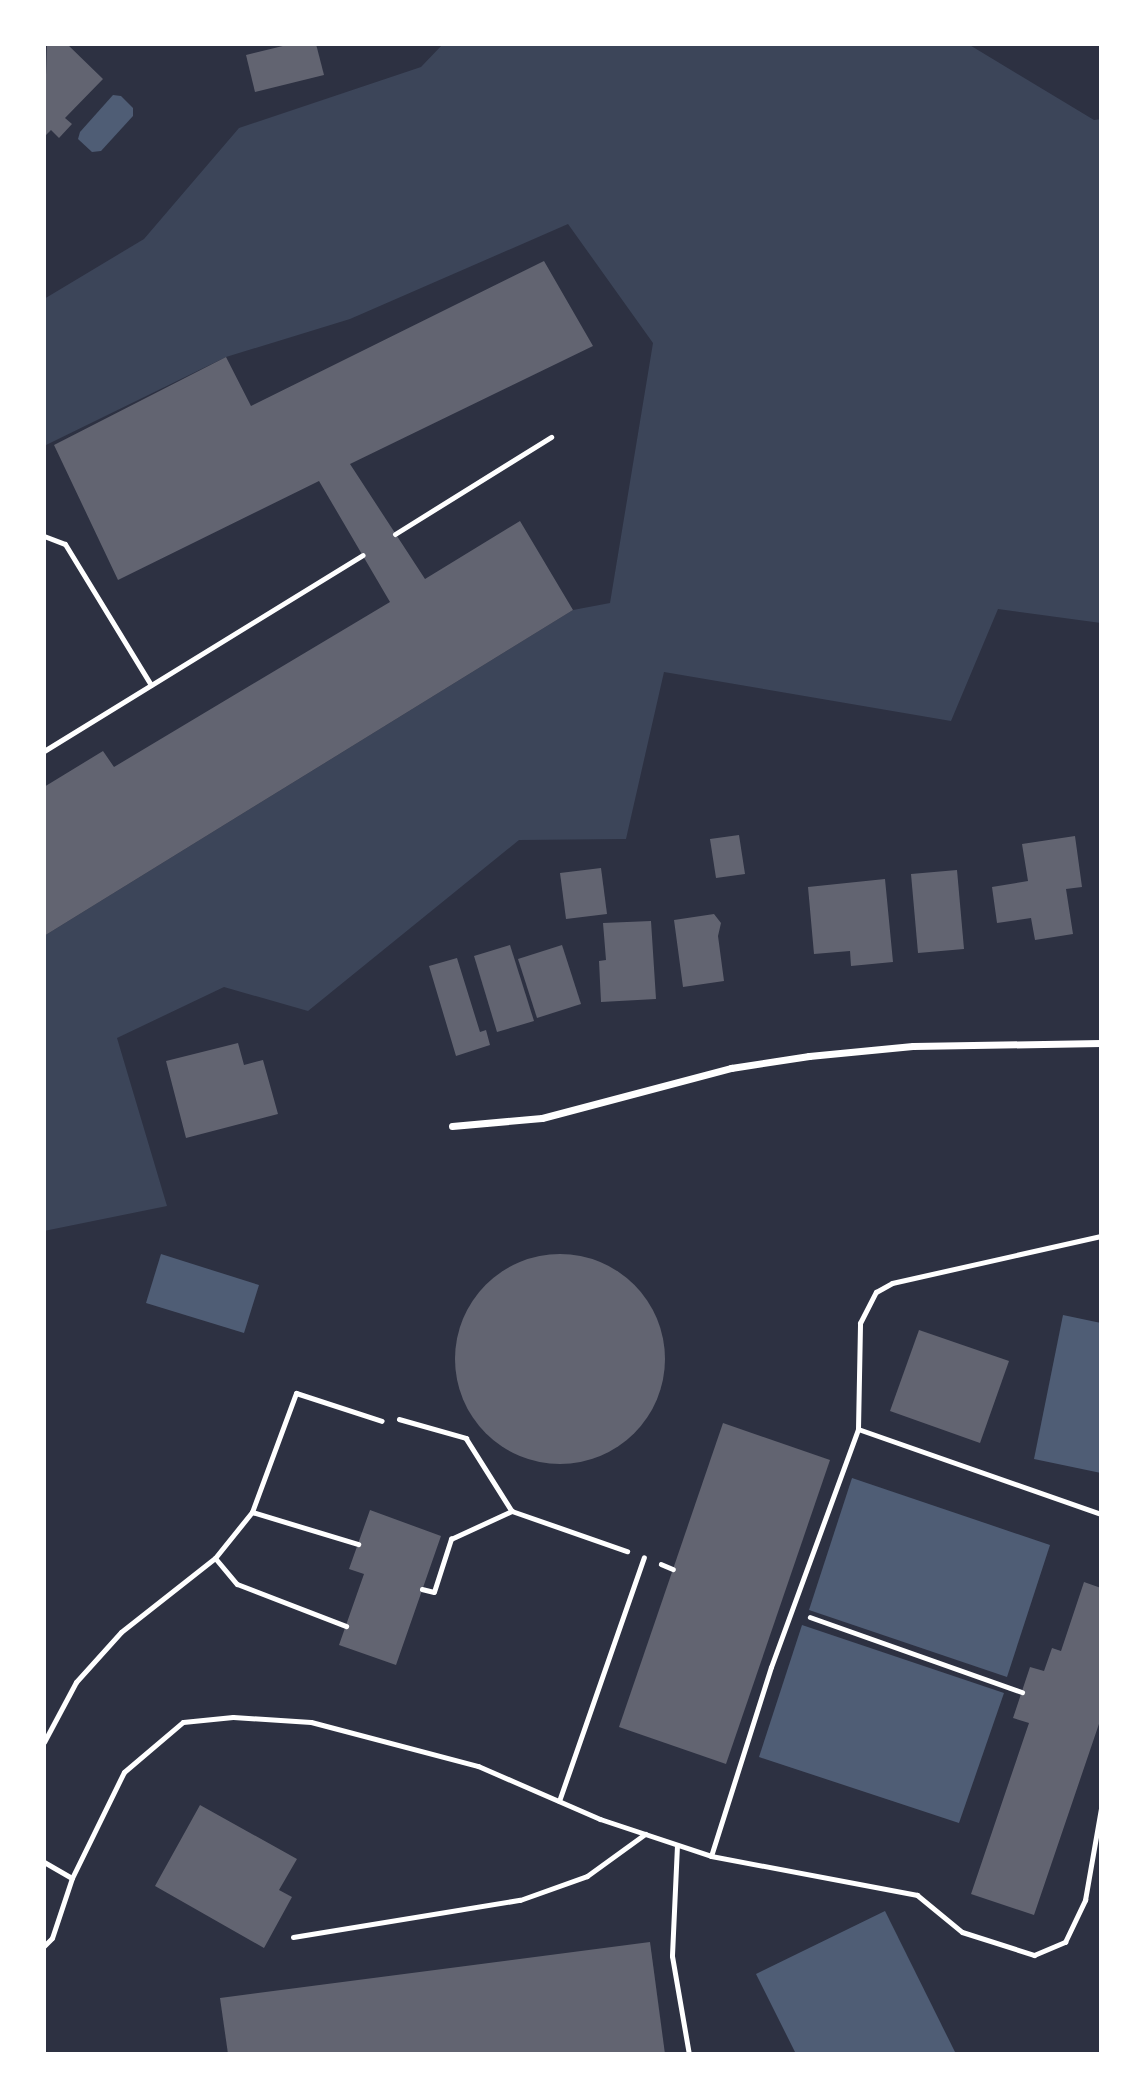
<!DOCTYPE html>
<html>
<head>
<meta charset="utf-8">
<style>
  body { margin:0 }
  #map { position:relative; width:1145px; height:2098px; overflow:hidden; background:#2d3142; font-family:Manrope,sans-serif }
  div>[style] { position:absolute }
  .green>* { inset:0; background:#3c4559 }
  .water>* { inset:0; background:#4f5d75 }
  .building>* { inset:0; background:#626471 }
  .round { border-radius:50% }
  .path>* { height:4.5px; margin:-2.25px; padding:0 2.25px; transform-origin:2.25px; border-radius:2.25px; background:#fff }
  .service>* { height:5px; margin:-2.5px; padding:0 2.5px; transform-origin:2.5px; border-radius:2.5px; background:#fff }
  .minor>* { height:7px; margin:-3.5px; padding:0 3.5px; transform-origin:3.5px; border-radius:3.5px; background:#fff }
  span { translate:-50% -50%; white-space:nowrap; text-align:center; line-height:1.15; -webkit-text-stroke:5px #fff; paint-order:stroke }
  .frame { position:absolute; inset:0; border:46px solid #fff; pointer-events:none }
</style>
</head>
<body>
<div id="map">
  <div class="green">
    <div style="clip-path:polygon(443px 44px,968px 44px,1094px 120px,1101px 119px,1101px 623px,998px 609px,951px 721px,664px 672px,626px 839px,519px 840px,308px 1011px,224px 987px,117px 1038px,167px 1206px,44px 1231px,44px 936px,573px 610px,610px 603px,653px 343px,568px 224px,350px 319px,226px 357px,44px 446px,44px 299px,144px 239px,239px 128px,421px 67px)"></div>
  </div>
  <div class="water">
    <div style="clip-path:polygon(113px 95px,121px 96px,133px 108px,133px 116px,101px 151px,92px 152px,78px 139px,80px 132px)"></div>
    <div style="clip-path:polygon(161px 1254px,259px 1285px,244px 1333px,146px 1303px)"></div>
    <div style="clip-path:polygon(1063px 1315px,1101px 1323px,1101px 1473px,1034px 1459px)"></div>
    <div style="clip-path:polygon(852px 1478px,1050px 1545px,1007px 1677px,809px 1610px)"></div>
    <div style="clip-path:polygon(802px 1625px,1004px 1693px,959px 1823px,759px 1757px)"></div>
    <div style="clip-path:polygon(885px 1911px,956px 2054px,796px 2054px,756px 1974px)"></div>
  </div>
  <div class="building">
    <div style="clip-path:polygon(47px 44px,67px 44px,103px 79px,65px 118px,72px 124px,59px 138px,51px 130px,44px 137px)"></div>
    <div style="clip-path:polygon(291px 44px,316px 44px,324px 75px,255px 92px,246px 55px)"></div>
    <div style="clip-path:polygon(544px 261px,593px 346px,350px 464px,425px 579px,520px 521px,573px 610px,44px 936px,44px 787px,103px 751px,114px 767px,390px 602px,319px 481px,118px 580px,54px 445px,226px 357px,251px 406px)"></div>
    <div style="clip-path:polygon(739px 835px,745px 874px,716px 878px,710px 839px)"></div>
    <div style="clip-path:polygon(1075px 836px,1082px 887px,1066px 889px,1073px 934px,1035px 940px,1031px 918px,997px 923px,992px 887px,1028px 881px,1022px 844px)"></div>
    <div style="clip-path:polygon(601px 868px,607px 914px,566px 919px,560px 873px)"></div>
    <div style="clip-path:polygon(957px 870px,964px 949px,918px 953px,911px 874px)"></div>
    <div style="clip-path:polygon(885px 879px,893px 962px,851px 966px,850px 951px,814px 954px,808px 887px)"></div>
    <div style="clip-path:polygon(714px 914px,721px 923px,718px 936px,724px 981px,683px 987px,674px 920px)"></div>
    <div style="clip-path:polygon(651px 921px,656px 999px,601px 1002px,599px 961px,606px 960px,603px 923px)"></div>
    <div style="clip-path:polygon(510px 945px,534px 1021px,497px 1032px,474px 956px)"></div>
    <div style="clip-path:polygon(562px 945px,581px 1004px,537px 1018px,518px 959px)"></div>
    <div style="clip-path:polygon(457px 958px,480px 1032px,486px 1030px,490px 1045px,456px 1056px,429px 966px)"></div>
    <div style="clip-path:polygon(238px 1043px,244px 1065px,263px 1060px,278px 1114px,186px 1138px,166px 1061px)"></div>
    <div class="round" style="left:455px;top:1254px;width:210px;height:210px"></div>
    <div style="clip-path:polygon(919px 1330px,1009px 1361px,980px 1443px,890px 1411px)"></div>
    <div style="clip-path:polygon(723px 1423px,830px 1460px,726px 1764px,619px 1727px)"></div>
    <div style="clip-path:polygon(370px 1510px,441px 1536px,396px 1665px,339px 1645px,364px 1574px,349px 1569px)"></div>
    <div style="clip-path:polygon(1084px 1582px,1101px 1588px,1101px 1718px,1034px 1915px,971px 1894px,1029px 1723px,1013px 1718px,1030px 1667px,1044px 1671px,1052px 1648px,1061px 1651px)"></div>
    <div style="clip-path:polygon(200px 1805px,297px 1859px,279px 1890px,292px 1897px,264px 1948px,155px 1886px)"></div>
    <div style="clip-path:polygon(650px 1942px,665px 2054px,228px 2054px,220px 1998px)"></div>
  </div>
  <div class="path">
    <div style="left:399px;top:1419px;width:70px;rotate:15.8deg"></div>
    <div style="left:466px;top:1438px;width:86px;rotate:57.8deg"></div>
    <div style="left:661px;top:1564px;width:13px;rotate:23deg"></div>
    <div style="left:422px;top:1589px;width:12px;rotate:14deg"></div>
    <div style="left:434px;top:1592px;width:56px;rotate:-72.2deg"></div>
    <div style="left:451px;top:1539px;width:67px;rotate:-24.7deg"></div>
    <div style="left:512px;top:1511px;width:122px;rotate:19.2deg"></div>
    <div style="left:810px;top:1617px;width:225px;rotate:19.5deg"></div>
  </div>
  <div class="service">
    <div style="left:395px;top:534px;width:184px;rotate:-31.9deg"></div>
    <div style="left:44px;top:536px;width:22px;rotate:21deg"></div>
    <div style="left:65px;top:544px;width:165px;rotate:58.6deg"></div>
    <div style="left:44px;top:751px;width:374px;rotate:-31.6deg"></div>
    <div style="left:858px;top:1429px;width:257px;rotate:19.3deg"></div>
    <div style="left:252px;top:1512px;width:111px;rotate:16.8deg"></div>
    <div style="left:215px;top:1558px;width:34px;rotate:50deg"></div>
    <div style="left:237px;top:1584px;width:117px;rotate:21.1deg"></div>
    <div style="left:44px;top:1742px;width:68px;rotate:-61.9deg"></div>
    <div style="left:76px;top:1682px;width:67px;rotate:-48deg"></div>
    <div style="left:121px;top:1632px;width:120px;rotate:-38.2deg"></div>
    <div style="left:215px;top:1558px;width:59px;rotate:-51.2deg"></div>
    <div style="left:252px;top:1512px;width:127px;rotate:-69.7deg"></div>
    <div style="left:296px;top:1393px;width:90px;rotate:18deg"></div>
    <div style="left:559px;top:1801px;width:258px;rotate:-70.8deg"></div>
    <div style="left:677px;top:1845px;width:111px;rotate:92.6deg"></div>
    <div style="left:672px;top:1956px;width:99px;rotate:80.2deg"></div>
    <div style="left:711px;top:1856px;width:198px;rotate:-72.4deg"></div>
    <div style="left:771px;top:1667px;width:253px;rotate:-69.9deg"></div>
    <div style="left:858px;top:1429px;width:106px;rotate:-88.9deg"></div>
    <div style="left:860px;top:1323px;width:35px;rotate:-63deg"></div>
    <div style="left:876px;top:1292px;width:18px;rotate:-29deg"></div>
    <div style="left:892px;top:1283px;width:214px;rotate:-12.7deg"></div>
    <div style="left:44px;top:1862px;width:32px;rotate:30deg"></div>
    <div style="left:293px;top:1937px;width:230px;rotate:-9.3deg"></div>
    <div style="left:520px;top:1900px;width:71px;rotate:-19.7deg"></div>
    <div style="left:587px;top:1876px;width:72px;rotate:-35.9deg"></div>
    <div style="left:44px;top:1946px;width:11px;rotate:-45deg"></div>
    <div style="left:52px;top:1938px;width:63px;rotate:-71.6deg"></div>
    <div style="left:72px;top:1878px;width:118px;rotate:-63.9deg"></div>
    <div style="left:124px;top:1772px;width:77px;rotate:-40.3deg"></div>
    <div style="left:183px;top:1722px;width:50px;rotate:-5.7deg"></div>
    <div style="left:233px;top:1717px;width:78px;rotate:3.7deg"></div>
    <div style="left:311px;top:1722px;width:173px;rotate:14.8deg"></div>
    <div style="left:478px;top:1766px;width:133px;rotate:23.5deg"></div>
    <div style="left:600px;top:1819px;width:117px;rotate:18.4deg"></div>
    <div style="left:711px;top:1856px;width:210px;rotate:10.7deg"></div>
    <div style="left:917px;top:1895px;width:58px;rotate:39.4deg"></div>
    <div style="left:962px;top:1932px;width:76px;rotate:17.7deg"></div>
    <div style="left:1034px;top:1955px;width:34px;rotate:-23deg"></div>
    <div style="left:1065px;top:1942px;width:47px;rotate:-64.5deg"></div>
    <div style="left:1085px;top:1900px;width:93px;rotate:-80.1deg"></div>
  </div>
  <div class="minor">
    <div style="left:452px;top:1126px;width:90px;rotate:-5.1deg"></div>
    <div style="left:542px;top:1118px;width:196px;rotate:-14.8deg"></div>
    <div style="left:731px;top:1068px;width:79px;rotate:-8.7deg"></div>
    <div style="left:809px;top:1056px;width:104px;rotate:-5.5deg"></div>
    <div style="left:913px;top:1046px;width:188px;rotate:-0.9deg"></div>
  </div>
  <div class="frame"></div>
</div>
</body>
</html>
